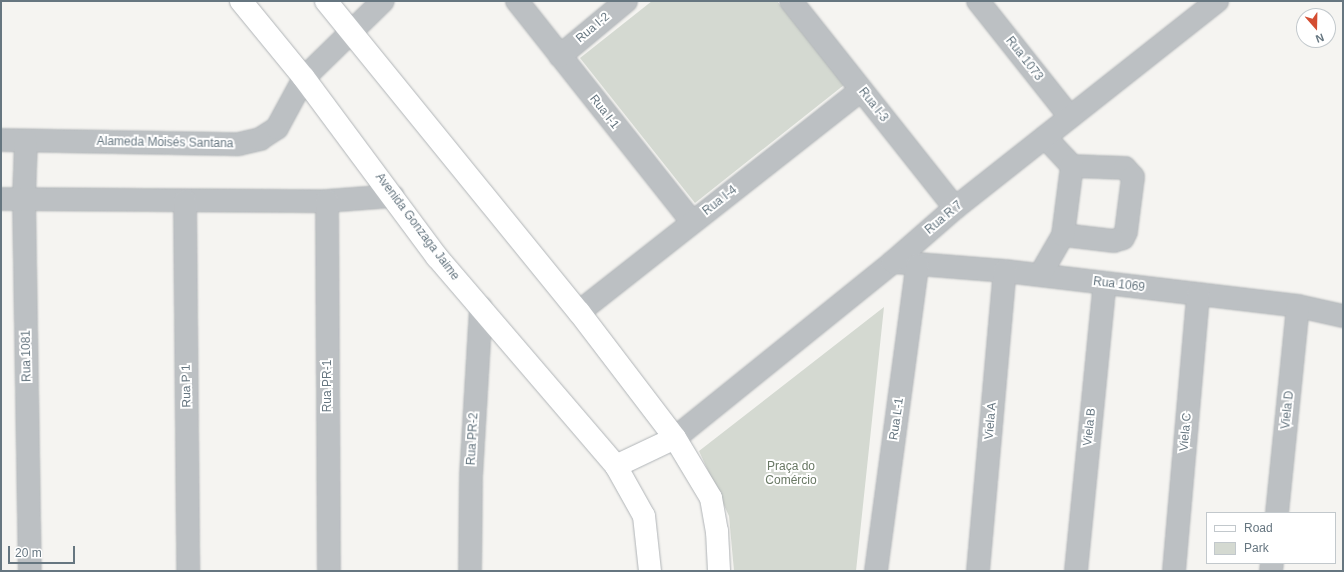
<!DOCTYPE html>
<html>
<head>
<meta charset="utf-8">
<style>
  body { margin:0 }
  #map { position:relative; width:1344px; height:572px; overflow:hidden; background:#f5f4f1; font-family:Helvetica,sans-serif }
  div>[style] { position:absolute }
  .green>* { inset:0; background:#d4d9d1 }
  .roads { filter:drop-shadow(0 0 1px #b0b4b7) drop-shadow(0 0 1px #b0b4b7) }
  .minor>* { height:22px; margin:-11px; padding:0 11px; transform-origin:11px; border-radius:11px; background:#bcc0c3 }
  .major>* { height:22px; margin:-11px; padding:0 11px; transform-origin:11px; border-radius:11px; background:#fff }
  span { translate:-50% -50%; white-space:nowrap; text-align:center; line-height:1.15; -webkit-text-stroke:4px #fff; paint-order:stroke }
  .street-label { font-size:12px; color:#667680 }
  .park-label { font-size:12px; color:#697864 }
  .frame { position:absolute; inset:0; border:2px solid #667680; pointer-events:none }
  .legend { position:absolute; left:1206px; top:512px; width:130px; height:52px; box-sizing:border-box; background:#fff; border:1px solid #c2c8cc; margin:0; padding:5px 7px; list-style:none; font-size:12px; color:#667680 }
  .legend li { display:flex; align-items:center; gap:8px; height:20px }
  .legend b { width:20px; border:1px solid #c2c8cc }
  .north { position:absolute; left:1296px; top:8px; width:40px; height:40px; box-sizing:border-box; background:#fff; border:1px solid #c2c8cc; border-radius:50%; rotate:160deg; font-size:11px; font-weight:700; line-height:16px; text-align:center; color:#667680 }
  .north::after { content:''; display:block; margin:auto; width:14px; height:18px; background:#d44d31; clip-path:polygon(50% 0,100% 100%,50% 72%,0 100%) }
  .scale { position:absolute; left:8px; top:546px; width:67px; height:18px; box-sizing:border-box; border:2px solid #667680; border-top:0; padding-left:5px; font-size:12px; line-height:14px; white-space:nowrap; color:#667680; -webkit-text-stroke:3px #fff; paint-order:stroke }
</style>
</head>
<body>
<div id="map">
  <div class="green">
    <div style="clip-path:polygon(652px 1px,777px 1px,844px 85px,695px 203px,580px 58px)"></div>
    <div style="clip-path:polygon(884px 307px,856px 571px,734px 571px,729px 516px,699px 451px)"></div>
  </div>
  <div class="roads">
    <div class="minor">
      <div style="left:517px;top:1px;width:282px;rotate:51.6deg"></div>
      <div style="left:791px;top:1px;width:264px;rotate:51.6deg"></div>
      <div style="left:978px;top:1px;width:148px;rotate:51.6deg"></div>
      <div style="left:560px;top:56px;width:86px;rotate:-39.8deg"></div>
      <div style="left:1045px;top:137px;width:40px;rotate:47deg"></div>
      <div style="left:1072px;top:166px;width:53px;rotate:2.2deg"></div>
      <div style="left:1125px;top:168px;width:12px;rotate:48deg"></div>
      <div style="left:1133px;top:177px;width:55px;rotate:97.3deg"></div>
      <div style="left:1126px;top:232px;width:7px;rotate:117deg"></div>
      <div style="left:1123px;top:238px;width:9px;rotate:162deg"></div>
      <div style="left:1114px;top:241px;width:51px;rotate:-173.3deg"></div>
      <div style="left:1px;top:140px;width:238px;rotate:1deg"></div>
      <div style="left:239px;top:144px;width:22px;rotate:-13deg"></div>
      <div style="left:260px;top:139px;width:20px;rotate:-33deg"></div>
      <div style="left:277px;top:128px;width:57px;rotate:-61.6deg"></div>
      <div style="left:304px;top:78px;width:110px;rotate:-44.3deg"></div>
      <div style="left:26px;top:141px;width:58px;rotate:92deg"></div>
      <div style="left:24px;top:199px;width:372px;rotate:89.1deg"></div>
      <div style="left:1px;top:199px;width:326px;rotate:0.4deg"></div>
      <div style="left:327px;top:201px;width:66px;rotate:-4.3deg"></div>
      <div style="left:185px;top:201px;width:370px;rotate:89.5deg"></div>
      <div style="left:327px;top:201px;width:370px;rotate:89.7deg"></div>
      <div style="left:893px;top:262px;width:112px;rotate:4.6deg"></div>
      <div style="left:1005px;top:271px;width:295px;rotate:6.8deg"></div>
      <div style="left:1298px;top:306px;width:46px;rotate:12.5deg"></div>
      <div style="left:1040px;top:275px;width:46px;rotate:-60.1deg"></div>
      <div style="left:1063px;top:235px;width:70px;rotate:-82.6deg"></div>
      <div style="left:579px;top:312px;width:359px;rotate:-38.2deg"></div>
      <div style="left:675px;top:438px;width:280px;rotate:-38.9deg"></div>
      <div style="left:893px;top:262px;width:82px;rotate:-41.1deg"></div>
      <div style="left:955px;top:208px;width:334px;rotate:-38.3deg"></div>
      <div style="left:1277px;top:513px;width:208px;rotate:-84.2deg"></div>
      <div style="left:470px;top:571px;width:95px;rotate:-89.4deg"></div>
      <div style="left:471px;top:476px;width:169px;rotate:-86.6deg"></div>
      <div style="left:876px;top:571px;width:308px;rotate:-82.3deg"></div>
      <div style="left:978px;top:571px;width:301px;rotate:-84.9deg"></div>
      <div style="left:1076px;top:571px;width:289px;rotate:-84.3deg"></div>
      <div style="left:1174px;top:571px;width:278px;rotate:-85deg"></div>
      <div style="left:1271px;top:571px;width:8px;rotate:-83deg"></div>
    </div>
    <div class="major">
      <div style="left:241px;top:1px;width:99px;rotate:50.7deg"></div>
      <div style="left:304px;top:78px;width:223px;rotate:53.4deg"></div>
      <div style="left:437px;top:257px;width:275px;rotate:49.4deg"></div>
      <div style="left:616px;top:466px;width:57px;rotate:60.8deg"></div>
      <div style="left:644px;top:516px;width:55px;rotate:83.8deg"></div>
      <div style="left:326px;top:1px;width:401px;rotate:50.9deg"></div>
      <div style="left:579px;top:312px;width:158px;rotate:52.7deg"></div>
      <div style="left:675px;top:438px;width:70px;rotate:59deg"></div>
      <div style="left:711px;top:498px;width:34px;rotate:80deg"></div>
      <div style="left:717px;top:531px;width:40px;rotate:87.1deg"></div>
      <div style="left:616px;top:466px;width:65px;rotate:-25.4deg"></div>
    </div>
  </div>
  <div class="street-label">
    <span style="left:593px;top:28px;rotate:-40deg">Rua I-2</span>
    <span style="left:1024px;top:59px;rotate:52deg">Rua 1073</span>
    <span style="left:873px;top:105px;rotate:52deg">Rua I-3</span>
    <span style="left:604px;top:112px;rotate:52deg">Rua I-1</span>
    <span style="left:165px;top:143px;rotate:1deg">Alameda Moisés Santana</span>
    <span style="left:720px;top:201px;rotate:-38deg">Rua I-4</span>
    <span style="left:944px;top:218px;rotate:-40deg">Rua R 7</span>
    <span style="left:417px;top:227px;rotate:53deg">Avenida Gonzaga Jaime</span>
    <span style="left:1119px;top:285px;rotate:7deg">Rua 1069</span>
    <span style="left:27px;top:356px;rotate:-91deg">Rua 1081</span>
    <span style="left:187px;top:386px;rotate:-91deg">Rua P 1</span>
    <span style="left:328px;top:386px;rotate:-90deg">Rua PR-1</span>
    <span style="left:1288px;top:410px;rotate:-84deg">Viela D</span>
    <span style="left:897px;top:419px;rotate:-82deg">Rua L-1</span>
    <span style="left:991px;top:421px;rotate:-85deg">Viela A</span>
    <span style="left:1090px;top:427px;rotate:-84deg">Viela B</span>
    <span style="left:1186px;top:432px;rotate:-85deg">Viela C</span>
    <span style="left:473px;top:439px;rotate:-87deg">Rua PR-2</span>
  </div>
  <div class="park-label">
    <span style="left:791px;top:474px">Praça do<br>Comércio</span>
  </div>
  <div class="frame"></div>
  <ul class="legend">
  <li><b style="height:5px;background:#fff"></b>Road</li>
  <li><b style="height:11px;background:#d4d9d1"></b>Park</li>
  </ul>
  <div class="north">N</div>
  <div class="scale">20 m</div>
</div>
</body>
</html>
